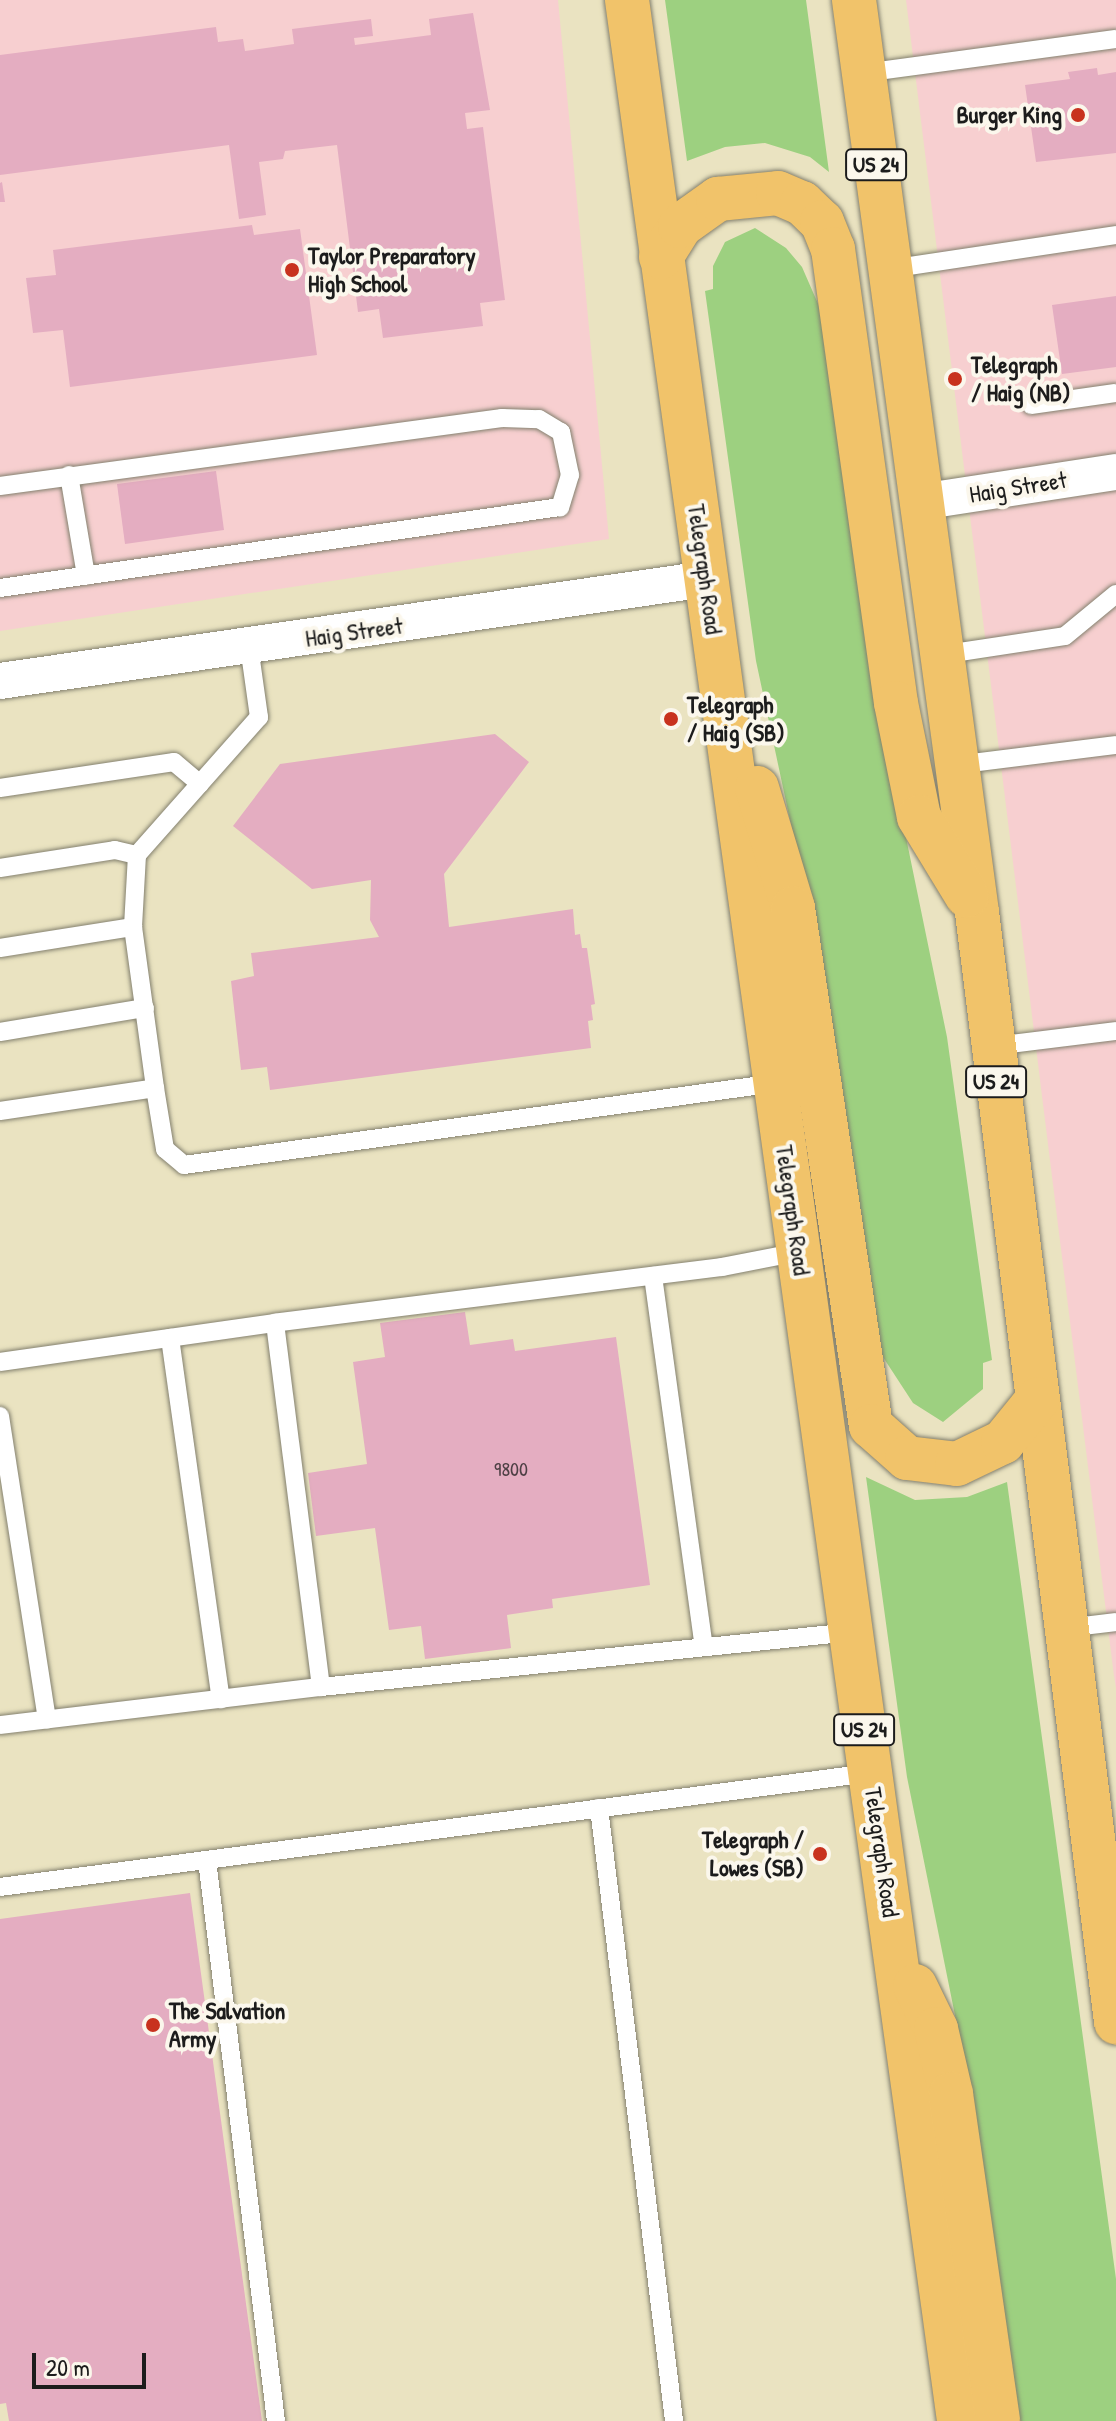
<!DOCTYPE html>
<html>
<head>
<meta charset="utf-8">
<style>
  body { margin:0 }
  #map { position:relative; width:1116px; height:2421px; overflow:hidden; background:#eae3c1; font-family:"Patrick Hand",sans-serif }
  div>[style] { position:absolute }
  .built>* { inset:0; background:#f7cfd0 }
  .green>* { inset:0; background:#9dd080 }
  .building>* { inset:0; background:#e4adc1 }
  .roads { filter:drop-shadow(0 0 2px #83806e) drop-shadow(0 0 2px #83806e) }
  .service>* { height:18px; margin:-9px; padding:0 9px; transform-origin:9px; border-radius:9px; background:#fff }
  .minor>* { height:36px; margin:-18px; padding:0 18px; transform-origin:18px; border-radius:18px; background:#fff }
  .primary>* { height:44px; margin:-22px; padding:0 22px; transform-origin:22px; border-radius:22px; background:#f1c36a }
  .dots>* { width:22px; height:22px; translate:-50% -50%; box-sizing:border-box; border:4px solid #fbf7ec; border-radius:50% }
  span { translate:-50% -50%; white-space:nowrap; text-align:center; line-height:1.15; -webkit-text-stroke:8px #fbf7ec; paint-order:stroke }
  .number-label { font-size:20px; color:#4e4045 }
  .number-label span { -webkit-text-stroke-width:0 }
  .shield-label span { padding:2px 6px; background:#fbf7ec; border:2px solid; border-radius:6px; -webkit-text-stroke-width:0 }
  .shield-label { font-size:22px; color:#1c1c1c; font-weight:700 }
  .poi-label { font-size:24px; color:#1c1c1c; font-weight:700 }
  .right { translate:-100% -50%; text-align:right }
  .left { translate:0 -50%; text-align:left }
  .street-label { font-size:24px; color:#1c1c1c }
  .scale { position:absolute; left:32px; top:2353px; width:114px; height:36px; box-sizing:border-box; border:4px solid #1c1c1c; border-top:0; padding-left:10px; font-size:24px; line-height:28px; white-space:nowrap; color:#1c1c1c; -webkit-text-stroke:6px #fbf7ec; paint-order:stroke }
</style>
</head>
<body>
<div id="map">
  <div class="built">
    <div style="clip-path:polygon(0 0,558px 0,609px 539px,0 631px)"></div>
    <div style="clip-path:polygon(906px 0,1116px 0,1116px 1688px,1114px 1676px)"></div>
  </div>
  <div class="green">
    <div style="clip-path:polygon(665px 0,806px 0,829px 172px,810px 157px,765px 143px,725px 147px,687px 161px)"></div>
    <div style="clip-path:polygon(755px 228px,786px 248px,802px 267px,819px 306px,827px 304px,886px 740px,947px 1037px,992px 1360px,983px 1363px,983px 1389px,943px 1422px,913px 1403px,881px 1354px,807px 900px,756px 661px,705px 291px,713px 289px,713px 266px,725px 242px)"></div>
    <div style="clip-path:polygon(866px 1477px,915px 1500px,967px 1497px,1007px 1482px,1116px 2279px,1116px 2421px,1012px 2421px,965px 2065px,907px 1777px)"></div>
  </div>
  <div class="building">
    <div style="clip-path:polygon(473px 13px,490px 110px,465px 113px,467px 129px,483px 127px,505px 300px,480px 303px,483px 326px,383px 338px,379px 309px,358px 312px,337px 145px,285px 151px,283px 159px,259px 162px,266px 215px,239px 219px,229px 145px,0 175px,0 55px,216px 27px,218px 42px,243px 39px,245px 51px,294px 44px,292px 29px,371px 19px,373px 36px,354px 38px,355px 45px,431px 35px,429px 19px)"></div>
    <div style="clip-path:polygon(1097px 68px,1098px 75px,1116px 72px,1116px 153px,1036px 162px,1025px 85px,1070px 79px,1068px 72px)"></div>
    <div style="clip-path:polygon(2px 182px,5px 202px,0 202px,0 183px)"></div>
    <div style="clip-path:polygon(252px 225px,254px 235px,300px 229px,317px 355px,70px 387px,63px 330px,33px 333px,26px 278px,56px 275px,53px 250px)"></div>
    <div style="clip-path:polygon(1116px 296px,1116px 367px,1062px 374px,1052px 305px)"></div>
    <div style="clip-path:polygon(216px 471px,224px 530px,125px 544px,117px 484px)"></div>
    <div style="clip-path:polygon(495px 734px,529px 762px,444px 874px,449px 927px,573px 909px,575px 935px,580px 934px,582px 948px,587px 948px,595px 1004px,591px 1005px,593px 1020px,588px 1021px,591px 1048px,270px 1090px,267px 1067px,241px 1070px,231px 981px,254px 976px,251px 953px,379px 937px,370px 920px,371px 880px,312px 889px,233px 826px,280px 764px)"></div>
    <div style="clip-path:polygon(465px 1312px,470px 1345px,513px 1339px,515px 1351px,616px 1337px,650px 1585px,552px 1599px,553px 1608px,507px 1615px,511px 1648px,425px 1659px,421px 1626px,389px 1630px,375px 1528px,316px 1536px,308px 1473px,367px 1464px,353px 1362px,385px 1357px,380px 1323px)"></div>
    <div style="clip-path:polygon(190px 1893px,262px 2421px,9px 2421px,6px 2403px,0 2404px,0 1919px)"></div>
  </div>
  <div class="roads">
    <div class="service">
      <div style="left:864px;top:73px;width:254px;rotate:-7.7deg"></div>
      <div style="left:889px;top:269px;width:230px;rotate:-8.5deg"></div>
      <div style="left:1031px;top:405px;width:85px;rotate:-8.1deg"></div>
      <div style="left:69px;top:475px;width:102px;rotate:80.4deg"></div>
      <div style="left:0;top:486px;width:507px;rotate:-7.71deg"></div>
      <div style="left:502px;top:418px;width:37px;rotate:2deg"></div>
      <div style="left:539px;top:419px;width:26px;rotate:31deg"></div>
      <div style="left:561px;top:432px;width:44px;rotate:78.2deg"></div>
      <div style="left:570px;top:475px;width:34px;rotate:107deg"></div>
      <div style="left:560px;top:507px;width:566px;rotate:171.77deg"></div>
      <div style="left:249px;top:646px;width:72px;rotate:82deg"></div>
      <div style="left:259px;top:717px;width:184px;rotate:131.5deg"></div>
      <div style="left:137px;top:855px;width:72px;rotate:93.2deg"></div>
      <div style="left:133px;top:927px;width:162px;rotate:82.2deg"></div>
      <div style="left:155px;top:1088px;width:62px;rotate:80.7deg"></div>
      <div style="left:165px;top:1149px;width:25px;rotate:40deg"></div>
      <div style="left:184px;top:1165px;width:598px;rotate:-7.89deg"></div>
      <div style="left:940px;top:655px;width:126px;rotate:-8.6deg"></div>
      <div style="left:1065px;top:636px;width:66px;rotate:-39.5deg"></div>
      <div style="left:955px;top:765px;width:162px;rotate:-7.1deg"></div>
      <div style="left:0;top:788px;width:176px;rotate:-8.5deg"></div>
      <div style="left:174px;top:762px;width:34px;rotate:40deg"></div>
      <div style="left:0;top:868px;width:116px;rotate:-8.9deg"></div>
      <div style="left:115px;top:850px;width:23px;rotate:13deg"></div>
      <div style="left:0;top:948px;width:135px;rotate:-9deg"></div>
      <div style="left:0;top:1032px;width:147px;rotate:-9.4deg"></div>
      <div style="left:994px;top:1046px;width:123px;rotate:-7deg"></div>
      <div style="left:0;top:1111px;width:157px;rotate:-8.4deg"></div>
      <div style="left:799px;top:1252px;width:78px;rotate:169deg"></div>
      <div style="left:722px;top:1267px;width:450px;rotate:172.9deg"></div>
      <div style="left:275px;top:1323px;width:367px;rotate:82.8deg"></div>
      <div style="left:321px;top:1687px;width:533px;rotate:-5.92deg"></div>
      <div style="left:653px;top:1276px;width:374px;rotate:82.2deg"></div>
      <div style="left:170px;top:1338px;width:365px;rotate:82deg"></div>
      <div style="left:0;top:1362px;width:278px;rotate:-8.1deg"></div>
      <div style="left:0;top:1416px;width:307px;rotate:81.2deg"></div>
      <div style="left:1066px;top:1628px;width:50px;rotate:-6.8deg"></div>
      <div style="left:0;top:1725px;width:323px;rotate:-6.8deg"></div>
      <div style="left:599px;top:1808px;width:618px;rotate:83.02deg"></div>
      <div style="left:207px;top:1860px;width:565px;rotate:82.99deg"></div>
      <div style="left:0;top:1887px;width:877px;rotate:-7.47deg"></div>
    </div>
    <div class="minor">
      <div style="left:920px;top:502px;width:198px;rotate:-8.7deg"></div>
      <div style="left:0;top:681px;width:713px;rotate:-8.22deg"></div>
    </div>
    <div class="primary">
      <div style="left:627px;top:0;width:2444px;rotate:82.19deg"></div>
      <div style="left:854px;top:0;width:920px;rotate:82.32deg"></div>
      <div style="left:977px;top:912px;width:1119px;rotate:82.86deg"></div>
      <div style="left:661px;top:257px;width:36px;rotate:-58deg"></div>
      <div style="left:680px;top:226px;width:47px;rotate:-35.4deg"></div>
      <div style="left:718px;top:199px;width:60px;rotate:-5.7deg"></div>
      <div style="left:778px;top:193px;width:26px;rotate:23deg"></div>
      <div style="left:802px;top:203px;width:28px;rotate:44deg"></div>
      <div style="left:822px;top:222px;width:29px;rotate:68deg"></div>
      <div style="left:833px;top:249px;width:458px;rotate:82.1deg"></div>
      <div style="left:896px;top:703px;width:116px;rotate:78.6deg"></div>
      <div style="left:919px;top:817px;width:92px;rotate:58.7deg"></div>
      <div style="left:757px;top:788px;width:125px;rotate:73.3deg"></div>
      <div style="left:793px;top:908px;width:524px;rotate:81.44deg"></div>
      <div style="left:871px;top:1426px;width:48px;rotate:41.6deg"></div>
      <div style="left:907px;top:1458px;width:50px;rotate:6.8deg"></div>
      <div style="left:957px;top:1464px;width:51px;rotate:-25.6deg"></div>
      <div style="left:1003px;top:1442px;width:55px;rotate:-50.9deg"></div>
      <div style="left:915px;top:1986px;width:48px;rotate:64deg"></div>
      <div style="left:936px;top:2029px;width:67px;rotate:77deg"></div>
      <div style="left:951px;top:2094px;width:330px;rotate:81.8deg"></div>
    </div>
  </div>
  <div class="dots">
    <div style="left:1078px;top:115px;background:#c8321e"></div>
    <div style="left:292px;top:270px;background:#c8321e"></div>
    <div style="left:955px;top:379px;background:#c8321e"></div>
    <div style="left:671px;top:719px;background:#c8321e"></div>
    <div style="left:820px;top:1854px;background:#c8321e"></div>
    <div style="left:153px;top:2025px;background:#c8321e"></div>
  </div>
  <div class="number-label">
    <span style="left:511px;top:1468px">9800</span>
  </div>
  <div class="shield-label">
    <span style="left:876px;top:165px">US 24</span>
    <span style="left:996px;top:1082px">US 24</span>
    <span style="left:864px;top:1730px">US 24</span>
  </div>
  <div class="poi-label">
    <span class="right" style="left:1062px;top:115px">Burger King</span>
    <span class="left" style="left:308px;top:270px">Taylor Preparatory<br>High School</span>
    <span class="left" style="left:971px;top:379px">Telegraph<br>/ Haig (NB)</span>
    <span class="left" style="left:687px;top:719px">Telegraph<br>/ Haig (SB)</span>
    <span class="right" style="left:804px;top:1854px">Telegraph /<br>Lowes (SB)</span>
    <span class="left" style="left:169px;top:2025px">The Salvation<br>Army</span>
  </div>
  <div class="street-label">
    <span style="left:1018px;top:487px;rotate:-9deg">Haig Street</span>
    <span style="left:705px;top:569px;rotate:82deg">Telegraph Road</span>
    <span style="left:354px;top:632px;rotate:-8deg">Haig Street</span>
    <span style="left:793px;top:1210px;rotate:82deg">Telegraph Road</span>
    <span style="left:882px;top:1852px;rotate:82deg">Telegraph Road</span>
  </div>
  <div class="scale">20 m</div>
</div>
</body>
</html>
